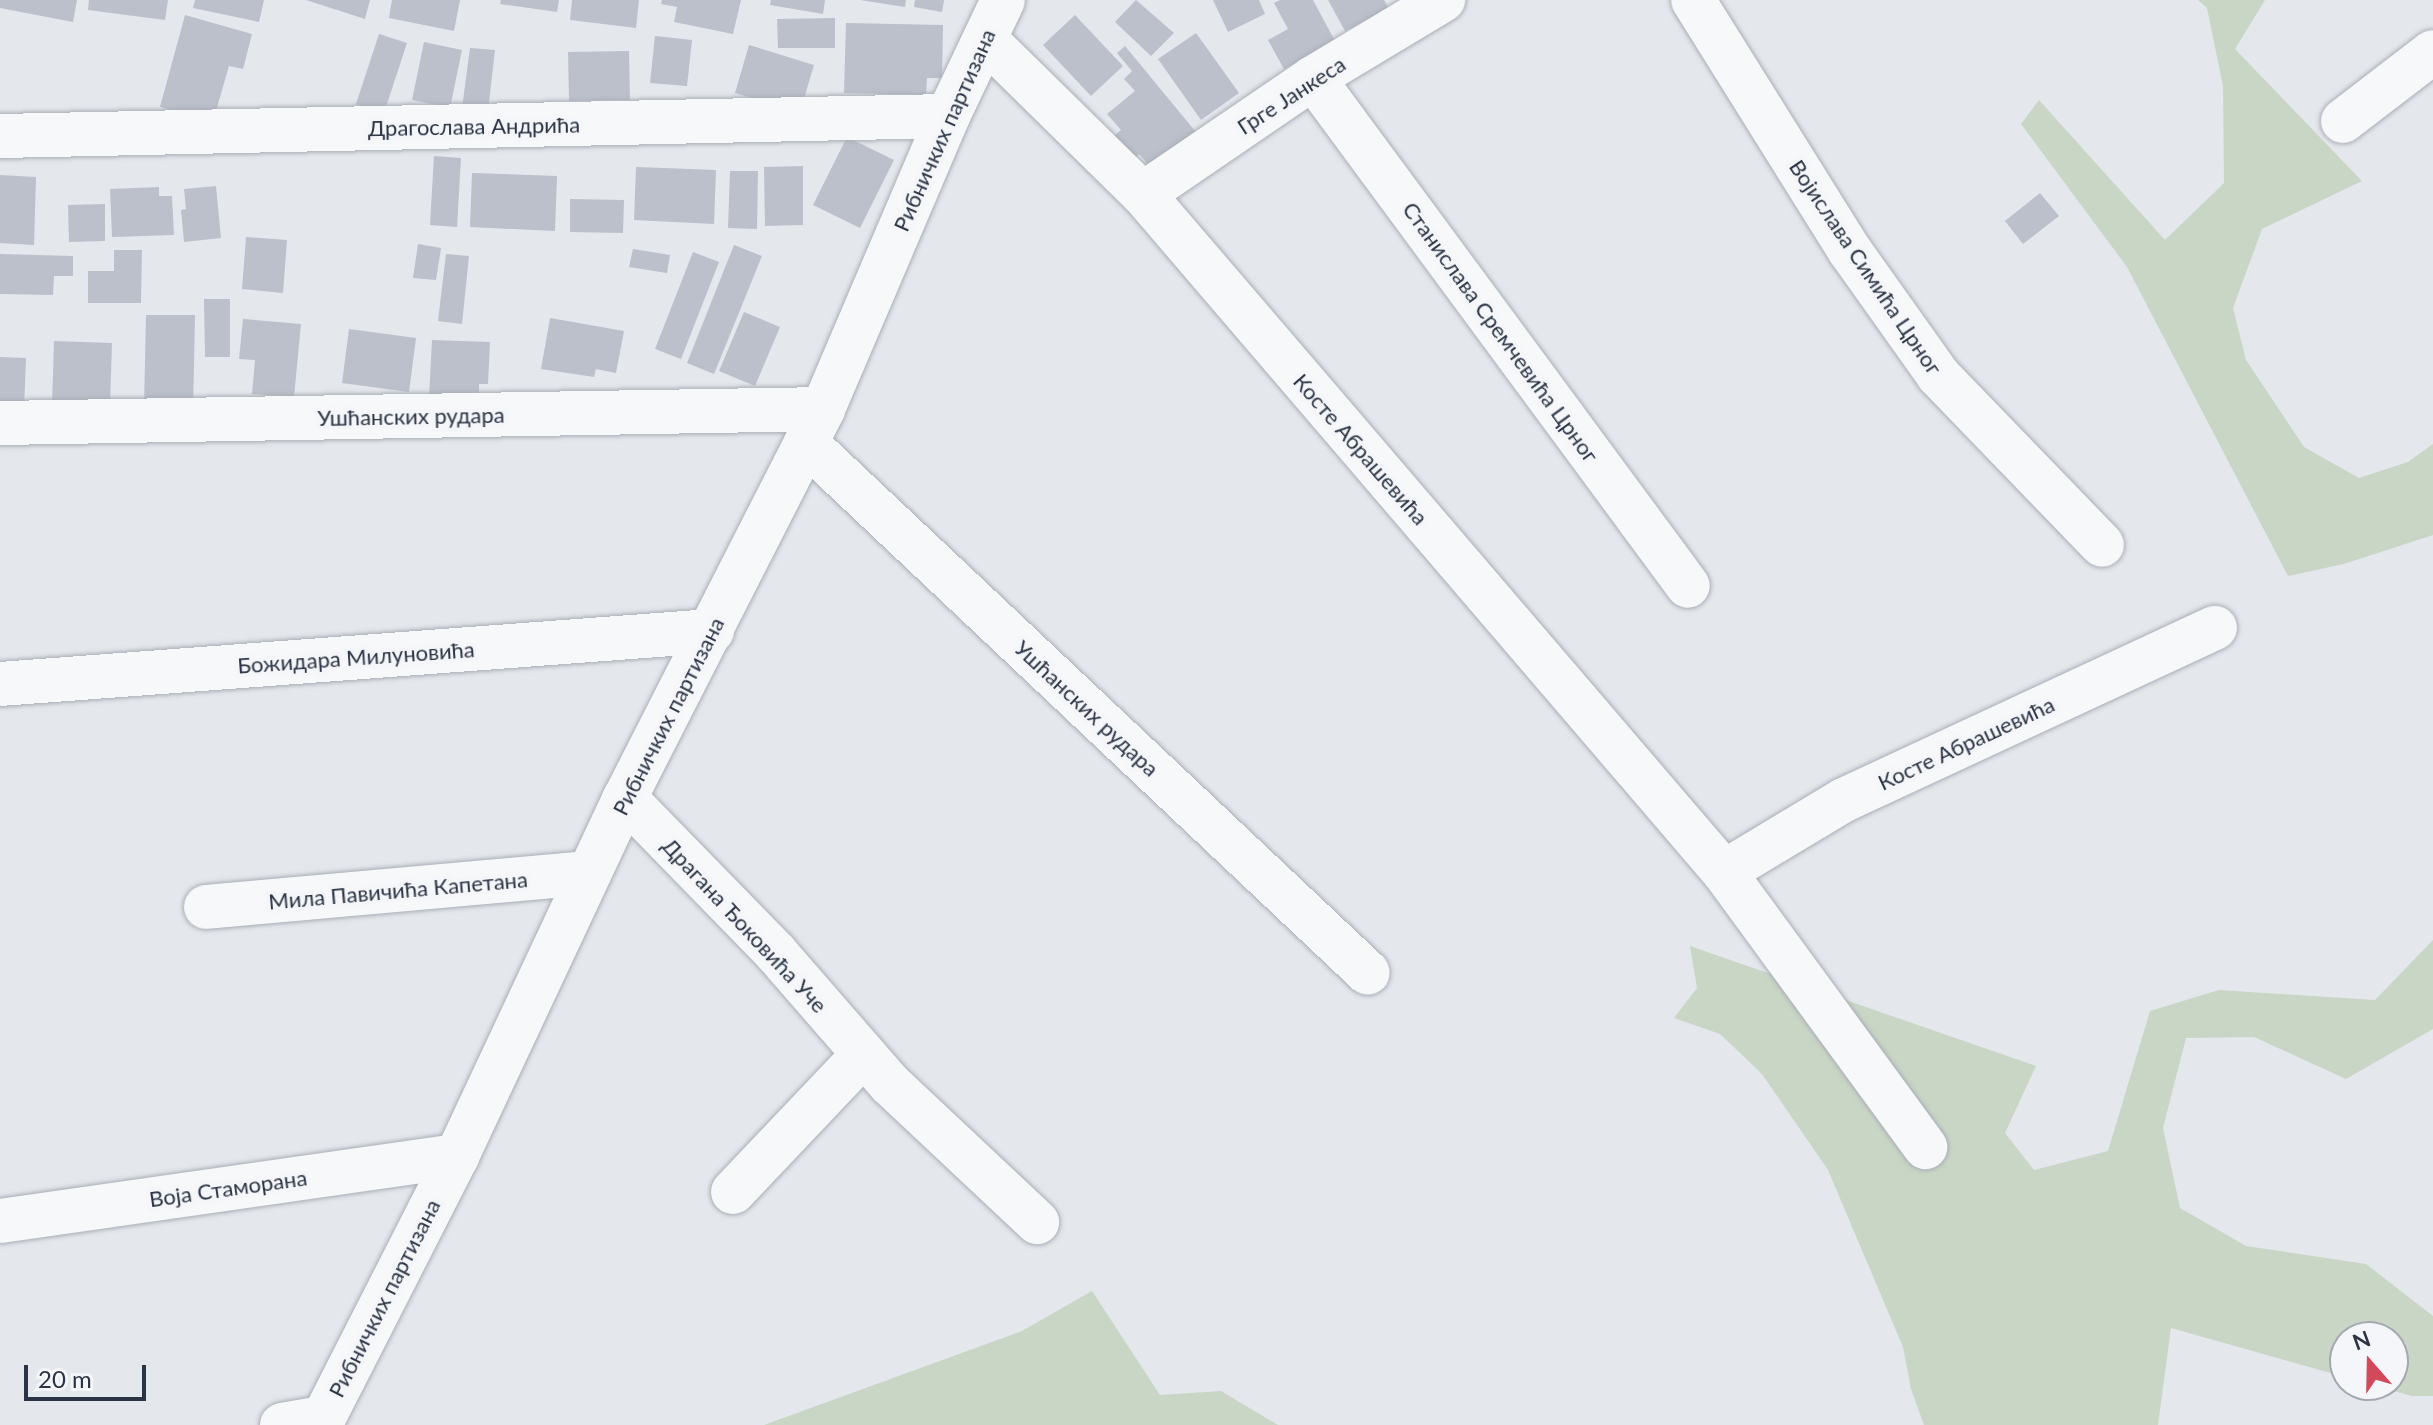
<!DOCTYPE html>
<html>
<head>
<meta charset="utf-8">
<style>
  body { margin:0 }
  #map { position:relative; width:2433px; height:1425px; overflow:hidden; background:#e4e7ec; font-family:Lato,sans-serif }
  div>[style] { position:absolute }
  .green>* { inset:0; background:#c9d6c5 }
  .building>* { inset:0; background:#bbc0ca }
  .roads { filter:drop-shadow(0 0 2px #a9aeb7) drop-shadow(0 0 2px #a9aeb7) }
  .minor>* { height:44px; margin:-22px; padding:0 22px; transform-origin:22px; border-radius:22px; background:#f7f8fa }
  span { translate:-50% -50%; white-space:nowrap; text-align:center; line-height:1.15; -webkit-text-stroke:8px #f4f6f9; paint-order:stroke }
  .street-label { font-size:22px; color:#2b3445 }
  .north { position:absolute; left:2329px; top:1321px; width:80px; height:80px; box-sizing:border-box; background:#f4f6f9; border:2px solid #a4a8b1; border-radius:50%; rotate:340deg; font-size:22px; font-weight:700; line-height:32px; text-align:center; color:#2b3445 }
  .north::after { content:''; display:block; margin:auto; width:28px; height:36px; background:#d1495b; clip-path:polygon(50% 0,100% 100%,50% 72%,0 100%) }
  .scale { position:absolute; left:24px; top:1365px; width:122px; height:36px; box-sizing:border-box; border:4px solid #2b3445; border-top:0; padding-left:10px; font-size:24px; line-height:28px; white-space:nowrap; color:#2b3445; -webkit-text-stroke:6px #f4f6f9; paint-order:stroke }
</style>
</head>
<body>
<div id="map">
  <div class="green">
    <div style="clip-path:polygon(2198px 0,2265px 0,2235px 49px,2362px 181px,2262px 229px,2233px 308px,2246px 360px,2304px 447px,2359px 478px,2408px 462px,2433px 444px,2433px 535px,2344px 564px,2288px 576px,2127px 267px,2021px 124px,2039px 100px,2165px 240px,2224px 183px,2223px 86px,2207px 8px)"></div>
    <div style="clip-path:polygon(2433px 940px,2433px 1029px,2346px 1079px,2254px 1037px,2186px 1038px,2163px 1128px,2180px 1208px,2246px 1246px,2366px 1264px,2433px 1316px,2433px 1396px,2412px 1396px,2373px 1385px,2393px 1385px,2393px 1337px,2345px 1337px,2345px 1377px,2171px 1328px,2158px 1425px,1924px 1425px,1911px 1389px,1903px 1347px,1828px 1170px,1762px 1074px,1720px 1034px,1674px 1018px,1697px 988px,1690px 946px,2036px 1066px,2005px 1133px,2034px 1170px,2108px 1151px,2150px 1011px,2219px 990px,2375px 1000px)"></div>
    <div style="clip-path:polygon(1092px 1291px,1160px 1395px,1221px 1391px,1278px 1425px,764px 1425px,1022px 1331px)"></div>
  </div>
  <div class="building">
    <div style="clip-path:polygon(0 0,77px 0,73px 22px,0 8px)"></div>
    <div style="clip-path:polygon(89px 0,168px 0,165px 20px,88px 10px)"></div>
    <div style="clip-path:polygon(195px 0,264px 0,259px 22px,193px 8px)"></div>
    <div style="clip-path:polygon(306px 0,370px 0,365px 19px)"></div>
    <div style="clip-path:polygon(392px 0,460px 0,454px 31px,389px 18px)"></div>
    <div style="clip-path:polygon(501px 0,559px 0,557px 12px,500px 4px)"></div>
    <div style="clip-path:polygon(572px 0,639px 0,636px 28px,570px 20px)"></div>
    <div style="clip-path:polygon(662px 0,741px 0,733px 34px,674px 22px,677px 7px,661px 4px)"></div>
    <div style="clip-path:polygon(771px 0,825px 0,823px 14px,770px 5px)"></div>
    <div style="clip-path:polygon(860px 0,906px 0,905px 7px)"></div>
    <div style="clip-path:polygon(915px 0,944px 0,942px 12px,914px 7px)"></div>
    <div style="clip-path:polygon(1136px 0,1174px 33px,1151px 56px,1115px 22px)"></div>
    <div style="clip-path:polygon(1213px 0,1259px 0,1265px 14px,1228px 32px)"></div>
    <div style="clip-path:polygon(1280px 0,1313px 0,1335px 41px,1284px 69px,1268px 40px,1288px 29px,1274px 3px)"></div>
    <div style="clip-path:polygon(1328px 0,1384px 0,1389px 9px,1345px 31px)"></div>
    <div style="clip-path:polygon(185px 15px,252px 34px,243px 69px,229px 66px,213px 121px,160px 107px)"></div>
    <div style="clip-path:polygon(1075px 15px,1123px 66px,1091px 96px,1043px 45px)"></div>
    <div style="clip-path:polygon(835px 18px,835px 48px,778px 48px,777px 19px)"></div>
    <div style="clip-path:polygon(846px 23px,943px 25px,942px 78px,927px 78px,926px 95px,844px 93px)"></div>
    <div style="clip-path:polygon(1196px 33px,1239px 93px,1201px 120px,1158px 59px)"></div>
    <div style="clip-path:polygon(379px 34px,407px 43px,384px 113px,356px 104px)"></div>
    <div style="clip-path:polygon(655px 36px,692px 40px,687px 86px,650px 83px)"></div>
    <div style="clip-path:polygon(424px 42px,462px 50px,450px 108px,412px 100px)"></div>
    <div style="clip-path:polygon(749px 45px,814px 65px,800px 112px,735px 93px)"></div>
    <div style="clip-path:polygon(1125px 46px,1200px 137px,1156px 173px,1139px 154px,1133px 159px,1114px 136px,1121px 130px,1107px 114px,1135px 91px,1124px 79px,1132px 71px,1117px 53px)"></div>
    <div style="clip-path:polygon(470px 48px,495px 50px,488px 111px,462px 108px)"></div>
    <div style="clip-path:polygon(629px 51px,630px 100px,569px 101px,568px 52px)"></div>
    <div style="clip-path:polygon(847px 137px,894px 160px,860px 228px,813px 205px)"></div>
    <div style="clip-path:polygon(434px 156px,461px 158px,457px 227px,430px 225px)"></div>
    <div style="clip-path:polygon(803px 166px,803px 225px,765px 226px,764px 167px)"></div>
    <div style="clip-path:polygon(636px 167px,716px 170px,714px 224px,634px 220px)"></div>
    <div style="clip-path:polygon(730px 171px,758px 171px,757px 229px,728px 228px)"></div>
    <div style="clip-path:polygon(472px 173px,557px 176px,555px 231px,470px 227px)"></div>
    <div style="clip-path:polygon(0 175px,36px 177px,34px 245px,0 243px)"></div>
    <div style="clip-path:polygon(216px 186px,221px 238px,184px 242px,181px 210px,186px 209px,184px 189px)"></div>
    <div style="clip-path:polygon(159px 187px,159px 196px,172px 196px,174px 235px,112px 237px,110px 189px)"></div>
    <div style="clip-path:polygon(2040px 193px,2059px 216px,2023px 244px,2005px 221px)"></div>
    <div style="clip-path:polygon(570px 199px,624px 200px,623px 233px,570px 232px)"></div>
    <div style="clip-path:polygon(105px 204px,105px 241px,69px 242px,68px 205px)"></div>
    <div style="clip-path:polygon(246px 237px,287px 240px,283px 293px,242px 289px)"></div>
    <div style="clip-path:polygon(418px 244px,441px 248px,436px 280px,413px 278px)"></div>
    <div style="clip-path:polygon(734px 245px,762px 256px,714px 374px,687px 363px)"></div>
    <div style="clip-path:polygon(633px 249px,670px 255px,667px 273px,629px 267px)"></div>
    <div style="clip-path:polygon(114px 250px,142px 250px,141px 303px,88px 303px,88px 271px,114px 271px)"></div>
    <div style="clip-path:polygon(693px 252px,719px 262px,681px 359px,655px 349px)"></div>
    <div style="clip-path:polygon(0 254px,73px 256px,73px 276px,54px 276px,53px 295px,0 294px)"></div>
    <div style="clip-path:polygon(446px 254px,469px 256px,462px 324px,438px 321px)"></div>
    <div style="clip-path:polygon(204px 299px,230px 299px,230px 357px,205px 357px)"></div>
    <div style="clip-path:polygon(744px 312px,780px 327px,755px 386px,719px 371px)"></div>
    <div style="clip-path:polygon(146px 315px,195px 315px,193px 408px,144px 407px)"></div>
    <div style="clip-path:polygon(550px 318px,624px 331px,616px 373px,596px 369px,594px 377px,541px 369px)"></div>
    <div style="clip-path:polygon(243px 319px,301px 324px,294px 397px,252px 394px,255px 360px,239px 359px)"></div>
    <div style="clip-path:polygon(349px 329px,416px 338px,409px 392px,342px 383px)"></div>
    <div style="clip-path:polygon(432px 340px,490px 342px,488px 384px,479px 384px,479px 399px,429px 397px)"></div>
    <div style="clip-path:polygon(54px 341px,112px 343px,110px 405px,52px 405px)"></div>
    <div style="clip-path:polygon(0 357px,26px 358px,24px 409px,0 415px)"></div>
  </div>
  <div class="roads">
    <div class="minor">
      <div style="left:1693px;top:0;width:296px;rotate:58deg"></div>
      <div style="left:1850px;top:251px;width:152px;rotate:54.6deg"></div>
      <div style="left:1938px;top:375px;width:236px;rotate:46deg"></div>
      <div style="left:985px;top:39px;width:221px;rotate:44.5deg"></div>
      <div style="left:1143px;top:194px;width:893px;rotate:49.41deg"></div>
      <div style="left:1724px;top:872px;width:341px;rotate:53.8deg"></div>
      <div style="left:1313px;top:78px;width:631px;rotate:53.57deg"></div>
      <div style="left:2343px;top:121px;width:113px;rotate:-37.5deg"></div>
      <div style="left:0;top:136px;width:948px;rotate:-1.21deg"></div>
      <div style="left:1143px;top:194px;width:206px;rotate:-34.3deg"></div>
      <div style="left:1313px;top:78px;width:152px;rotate:-31deg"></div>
      <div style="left:0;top:423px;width:823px;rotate:-0.97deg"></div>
      <div style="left:806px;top:443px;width:772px;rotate:43.32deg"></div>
      <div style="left:0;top:684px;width:714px;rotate:-4.26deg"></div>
      <div style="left:625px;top:798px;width:216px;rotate:45.7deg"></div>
      <div style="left:776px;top:953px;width:174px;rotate:49deg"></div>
      <div style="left:890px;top:1084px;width:202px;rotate:43.2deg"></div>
      <div style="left:1724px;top:872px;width:140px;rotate:-31deg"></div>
      <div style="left:1844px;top:800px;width:409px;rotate:-24.9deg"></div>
      <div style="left:206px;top:907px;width:385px;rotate:-5.1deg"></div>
      <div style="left:733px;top:1192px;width:190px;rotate:-46.5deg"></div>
      <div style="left:0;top:1221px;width:462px;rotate:-8.1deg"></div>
      <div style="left:282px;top:1425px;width:41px;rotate:-9.9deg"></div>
      <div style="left:320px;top:1425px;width:302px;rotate:-63deg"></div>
      <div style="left:457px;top:1156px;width:395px;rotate:-64.9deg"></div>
      <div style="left:625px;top:798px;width:436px;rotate:-63deg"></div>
      <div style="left:823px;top:409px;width:319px;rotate:-66.9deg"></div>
      <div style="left:948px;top:116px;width:128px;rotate:-64.6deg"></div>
    </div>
  </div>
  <div class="street-label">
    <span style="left:1291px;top:95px;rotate:-33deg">Грге Јанкеса</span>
    <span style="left:474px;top:126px;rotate:-1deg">Драгослава Андрића</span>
    <span style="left:944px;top:130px;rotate:-66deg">Рибничких партизана</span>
    <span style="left:1866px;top:267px;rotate:56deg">Војислава Симића Црног</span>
    <span style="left:1501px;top:332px;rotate:54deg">Станислава Сремчевића Црног</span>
    <span style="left:411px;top:416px;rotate:-1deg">Ушћанских рудара</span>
    <span style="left:1361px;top:449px;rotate:49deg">Косте Абрашевића</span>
    <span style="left:356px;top:657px;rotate:-4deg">Божидара Милуновића</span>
    <span style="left:1087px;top:708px;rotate:43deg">Ушћанских рудара</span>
    <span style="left:668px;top:716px;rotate:-63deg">Рибничких партизана</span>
    <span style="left:1966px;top:743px;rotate:-25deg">Косте Абрашевића</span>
    <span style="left:398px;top:890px;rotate:-5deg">Мила Павичића Капетана</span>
    <span style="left:745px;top:925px;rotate:47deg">Драгана Ђоковића Уче</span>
    <span style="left:228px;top:1188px;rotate:-8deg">Воја Стаморана</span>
    <span style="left:384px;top:1298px;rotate:-63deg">Рибничких партизана</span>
  </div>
  <div class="north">N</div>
  <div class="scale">20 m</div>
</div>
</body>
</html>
